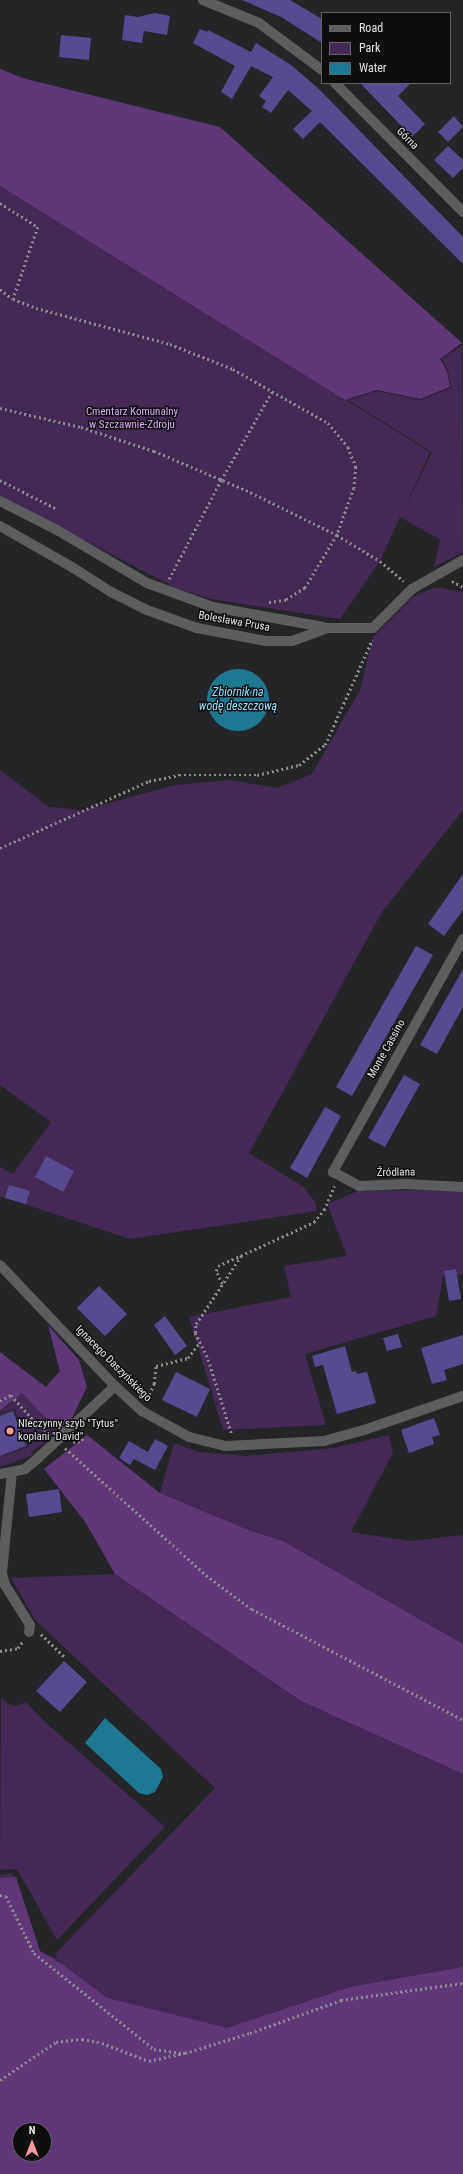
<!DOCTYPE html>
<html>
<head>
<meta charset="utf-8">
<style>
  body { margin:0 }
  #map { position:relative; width:463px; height:2174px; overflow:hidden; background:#242527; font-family:"Roboto Condensed",sans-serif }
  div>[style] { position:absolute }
  .built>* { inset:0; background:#2a2d35 }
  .green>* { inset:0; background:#432953 }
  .forest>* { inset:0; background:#603878 }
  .water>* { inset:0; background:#1e7892 }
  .round { border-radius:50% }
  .building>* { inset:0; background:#574a91 }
  .path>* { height:2.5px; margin-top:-1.25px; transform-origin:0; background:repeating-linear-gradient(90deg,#8a8b8d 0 2px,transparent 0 5px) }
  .minor>* { height:10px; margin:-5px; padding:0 5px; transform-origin:5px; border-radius:5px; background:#5c5d5e }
  .dots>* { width:11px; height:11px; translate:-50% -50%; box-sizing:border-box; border:2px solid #0e0e0f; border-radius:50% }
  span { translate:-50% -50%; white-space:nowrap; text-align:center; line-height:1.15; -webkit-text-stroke:3px #0e0e0f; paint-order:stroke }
  .street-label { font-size:11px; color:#e2e3e5 }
  .park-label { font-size:11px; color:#d8abf6 }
  .poi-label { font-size:11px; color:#e2e3e5 }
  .left { translate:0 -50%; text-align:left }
  .water-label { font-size:12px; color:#91dffa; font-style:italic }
  .legend { position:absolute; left:321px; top:12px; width:130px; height:72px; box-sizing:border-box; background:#0e0e0f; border:1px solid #636365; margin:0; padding:5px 7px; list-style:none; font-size:12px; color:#e2e3e5 }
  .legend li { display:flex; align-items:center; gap:8px; height:20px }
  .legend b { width:20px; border:1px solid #636365 }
  .north { position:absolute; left:12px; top:2122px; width:40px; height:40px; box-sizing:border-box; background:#0e0e0f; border:1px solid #636365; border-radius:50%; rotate:0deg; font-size:11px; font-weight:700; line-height:16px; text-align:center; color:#e2e3e5 }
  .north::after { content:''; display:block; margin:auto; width:14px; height:18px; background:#f59b9d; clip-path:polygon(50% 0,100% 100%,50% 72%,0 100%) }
</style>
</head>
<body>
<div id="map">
  <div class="built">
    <div style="clip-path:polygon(15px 1409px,31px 1452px,0 1461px,0 1413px)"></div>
  </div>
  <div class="green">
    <div style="clip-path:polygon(0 186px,430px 452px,401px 516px,432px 452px,348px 400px,377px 391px,420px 400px,451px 388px,448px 371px,442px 359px,462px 345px,463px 552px,434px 567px,440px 540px,400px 517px,380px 561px,340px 619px,211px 599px,176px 588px,0 496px)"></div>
    <div style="clip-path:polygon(436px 587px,463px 592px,463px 810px,382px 912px,249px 1153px,304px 1187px,315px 1202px,317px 1211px,130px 1239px,0 1196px,0 1167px,13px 1174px,51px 1122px,0 1085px,0 770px,49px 807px,83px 810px,175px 785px,230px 780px,277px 788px,312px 774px,360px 690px,373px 637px,414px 596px)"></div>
    <div style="clip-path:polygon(419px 1190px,463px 1191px,463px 1274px,443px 1276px,436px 1316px,305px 1354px,326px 1425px,223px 1430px,189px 1317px,291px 1297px,284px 1266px,347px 1256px,327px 1204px,358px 1191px)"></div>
    <div style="clip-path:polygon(22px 1392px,46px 1418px,68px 1426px,31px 1452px,33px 1455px,0 1467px,0 1457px,29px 1447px,15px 1409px,0 1413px)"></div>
    <div style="clip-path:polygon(389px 1435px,393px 1453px,351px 1532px,411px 1541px,463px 1535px,463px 1644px,283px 1541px,251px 1531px,160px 1493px,174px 1443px,199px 1452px,246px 1456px,333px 1448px)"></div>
    <div style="clip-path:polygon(evenodd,115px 1574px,301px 1701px,463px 1774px,463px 2174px,0 2174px,0 1875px,12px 1873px,39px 1951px,58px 1959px,55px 1954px,215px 1788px,35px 1620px,11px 1578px,115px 1574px,20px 2130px,44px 2130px,44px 2154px,20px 2154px,20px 2130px)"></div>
    <div style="clip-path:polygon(1px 1698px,10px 1705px,17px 1706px,26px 1702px,44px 1721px,165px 1827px,57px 1940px,17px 1869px,0 1870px)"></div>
  </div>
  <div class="forest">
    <div style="clip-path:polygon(0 69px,26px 79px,220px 127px,462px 343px,440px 359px,447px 371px,450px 387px,420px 399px,377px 390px,345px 400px,0 186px)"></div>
    <div style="clip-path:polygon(48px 1325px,79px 1360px,87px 1387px,68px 1426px,46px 1418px,22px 1393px,0 1411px,0 1352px,46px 1387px,60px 1371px)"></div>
    <div style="clip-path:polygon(87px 1435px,160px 1493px,251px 1531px,283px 1541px,463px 1644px,463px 1774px,301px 1701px,115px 1574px,86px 1523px,44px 1469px)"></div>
    <div style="clip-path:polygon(evenodd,16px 1877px,40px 1951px,63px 1965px,107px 1998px,227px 2028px,350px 1987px,463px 1967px,463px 2174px,0 2174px,0 1878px,16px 1877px,20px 2130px,44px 2130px,44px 2154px,20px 2154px,20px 2130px)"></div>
  </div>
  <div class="water">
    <div class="round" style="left:207px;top:669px;width:62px;height:62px"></div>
    <div style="clip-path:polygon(105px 1718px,161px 1769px,163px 1777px,155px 1792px,147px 1795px,139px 1793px,85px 1743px)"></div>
  </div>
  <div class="building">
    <div style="clip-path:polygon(242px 0,290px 0,322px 19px,322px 43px,281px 17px)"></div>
    <div style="clip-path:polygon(155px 13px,170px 16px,167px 35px,144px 31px,142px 43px,122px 40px,125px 15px,138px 17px)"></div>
    <div style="clip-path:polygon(200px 29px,207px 32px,208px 30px,251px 52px,256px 43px,291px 65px,320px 90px,463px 237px,463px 264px,320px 122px,303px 139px,293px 129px,312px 111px,288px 90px,271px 113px,262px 107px,266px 101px,259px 96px,273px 77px,251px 66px,232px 99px,221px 92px,235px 66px,193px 43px)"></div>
    <div style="clip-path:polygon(61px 35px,91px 38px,89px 60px,59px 57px)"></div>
    <div style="clip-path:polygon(360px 83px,411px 83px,398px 96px,425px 124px,412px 137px)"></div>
    <div style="clip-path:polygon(454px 116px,463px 127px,448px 142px,438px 132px)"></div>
    <div style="clip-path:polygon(448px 146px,463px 160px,463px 168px,453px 178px,434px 160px)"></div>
    <div style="clip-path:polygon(463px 874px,463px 910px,444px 936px,428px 924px)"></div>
    <div style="clip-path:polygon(416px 946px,433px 955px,352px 1096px,336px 1087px)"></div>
    <div style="clip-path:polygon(463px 969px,463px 1007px,437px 1054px,420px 1045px)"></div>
    <div style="clip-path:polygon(404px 1075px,420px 1084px,385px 1147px,368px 1138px)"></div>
    <div style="clip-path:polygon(325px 1107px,341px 1116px,307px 1178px,290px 1168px)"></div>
    <div style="clip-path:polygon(46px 1156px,74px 1171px,63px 1192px,35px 1177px)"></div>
    <div style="clip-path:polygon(9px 1185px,30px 1191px,26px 1204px,5px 1198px)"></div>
    <div style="clip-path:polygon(456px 1269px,461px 1299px,449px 1301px,444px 1271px)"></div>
    <div style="clip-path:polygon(99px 1286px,127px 1314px,105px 1336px,77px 1308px)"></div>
    <div style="clip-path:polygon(165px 1316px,187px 1346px,175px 1355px,154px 1325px)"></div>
    <div style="clip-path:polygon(398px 1334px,402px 1347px,387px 1351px,383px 1338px)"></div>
    <div style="clip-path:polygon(463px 1335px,463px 1364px,444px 1370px,447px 1380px,432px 1384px,421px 1348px)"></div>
    <div style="clip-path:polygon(345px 1346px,352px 1372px,356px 1371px,357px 1374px,367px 1372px,376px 1403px,337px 1414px,323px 1365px,315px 1367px,312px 1356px)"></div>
    <div style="clip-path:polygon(176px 1372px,210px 1389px,197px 1417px,162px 1400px)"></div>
    <div style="clip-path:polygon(13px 1411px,26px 1446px,0 1456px,0 1416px)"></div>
    <div style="clip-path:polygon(434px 1418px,440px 1435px,432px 1437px,434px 1444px,409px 1453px,401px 1430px)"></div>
    <div style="clip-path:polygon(155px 1439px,168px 1446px,155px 1470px,134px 1459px,130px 1465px,119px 1458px,129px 1441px,148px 1452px)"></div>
    <div style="clip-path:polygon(59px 1489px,62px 1512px,29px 1517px,26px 1494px)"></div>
    <div style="clip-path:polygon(64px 1661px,87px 1682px,60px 1712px,36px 1691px)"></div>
  </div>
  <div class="path">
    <div style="left:0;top:203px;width:45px;rotate:32.3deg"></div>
    <div style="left:38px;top:227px;width:76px;rotate:109.1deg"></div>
    <div style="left:0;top:289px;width:16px;rotate:38deg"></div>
    <div style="left:13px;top:299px;width:25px;rotate:21deg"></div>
    <div style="left:36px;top:308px;width:139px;rotate:15deg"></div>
    <div style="left:170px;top:344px;width:68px;rotate:21.6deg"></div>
    <div style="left:233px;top:369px;width:109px;rotate:29.6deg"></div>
    <div style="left:328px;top:423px;width:31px;rotate:50deg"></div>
    <div style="left:348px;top:447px;width:22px;rotate:68deg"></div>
    <div style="left:356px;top:467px;width:21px;rotate:95deg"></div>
    <div style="left:354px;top:488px;width:50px;rotate:109.9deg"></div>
    <div style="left:337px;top:535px;width:62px;rotate:121.1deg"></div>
    <div style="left:305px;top:588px;width:22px;rotate:148deg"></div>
    <div style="left:286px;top:600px;width:18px;rotate:171deg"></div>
    <div style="left:0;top:408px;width:83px;rotate:13.2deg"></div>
    <div style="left:81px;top:427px;width:77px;rotate:18.2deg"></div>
    <div style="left:154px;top:451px;width:100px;rotate:23deg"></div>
    <div style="left:246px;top:490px;width:102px;rotate:26.3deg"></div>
    <div style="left:337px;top:535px;width:50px;rotate:31.2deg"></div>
    <div style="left:380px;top:561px;width:31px;rotate:40deg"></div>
    <div style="left:0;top:480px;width:62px;rotate:27deg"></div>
    <div style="left:169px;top:579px;width:112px;rotate:-62.3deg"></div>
    <div style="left:221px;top:480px;width:104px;rotate:-60deg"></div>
    <div style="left:452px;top:581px;width:13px;rotate:29deg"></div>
    <div style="left:0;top:848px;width:163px;rotate:-24.2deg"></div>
    <div style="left:149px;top:781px;width:31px;rotate:-11deg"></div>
    <div style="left:179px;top:775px;width:78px"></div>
    <div style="left:257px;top:775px;width:43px;rotate:-13.4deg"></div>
    <div style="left:299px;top:765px;width:33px;rotate:-38deg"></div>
    <div style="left:325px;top:745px;width:115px;rotate:-65.9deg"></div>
    <div style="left:222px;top:1284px;width:14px;rotate:-115deg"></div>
    <div style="left:216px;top:1271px;width:5px;rotate:-68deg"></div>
    <div style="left:218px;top:1266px;width:106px;rotate:-24.6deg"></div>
    <div style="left:314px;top:1222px;width:16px;rotate:-50deg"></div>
    <div style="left:324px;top:1210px;width:26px;rotate:-67deg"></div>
    <div style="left:147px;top:1399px;width:17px;rotate:-65deg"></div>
    <div style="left:154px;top:1384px;width:18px;rotate:-84deg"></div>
    <div style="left:156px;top:1366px;width:33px;rotate:-14deg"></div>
    <div style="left:188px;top:1358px;width:20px;rotate:-53deg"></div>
    <div style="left:0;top:1401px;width:13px;rotate:-29deg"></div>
    <div style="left:11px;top:1395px;width:38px;rotate:48deg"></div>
    <div style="left:36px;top:1423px;width:15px;rotate:37deg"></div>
    <div style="left:231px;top:1433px;width:80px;rotate:-107.5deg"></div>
    <div style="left:207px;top:1357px;width:27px;rotate:-117deg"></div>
    <div style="left:195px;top:1333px;width:9px;rotate:-84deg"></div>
    <div style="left:196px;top:1324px;width:82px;rotate:-56.5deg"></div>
    <div style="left:73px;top:1442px;width:9px;rotate:-6deg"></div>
    <div style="left:82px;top:1441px;width:8px;rotate:-90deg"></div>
    <div style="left:65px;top:1448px;width:190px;rotate:42deg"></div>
    <div style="left:206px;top:1575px;width:57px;rotate:36.5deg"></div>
    <div style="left:252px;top:1609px;width:238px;rotate:27.7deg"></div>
    <div style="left:41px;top:1634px;width:33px;rotate:44deg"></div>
    <div style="left:0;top:1651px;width:18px;rotate:-9deg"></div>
    <div style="left:18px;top:1648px;width:9px;rotate:-54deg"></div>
    <div style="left:0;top:1895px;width:6px;rotate:9deg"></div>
    <div style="left:6px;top:1896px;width:64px;rotate:63.8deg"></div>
    <div style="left:34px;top:1953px;width:154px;rotate:38.7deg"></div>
    <div style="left:154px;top:2049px;width:28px;rotate:8deg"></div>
    <div style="left:0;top:2080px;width:68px;rotate:-34.2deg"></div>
    <div style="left:56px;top:2042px;width:26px;rotate:-7deg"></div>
    <div style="left:82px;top:2039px;width:20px;rotate:11deg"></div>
    <div style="left:102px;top:2043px;width:50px;rotate:21deg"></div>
    <div style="left:149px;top:2061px;width:37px;rotate:-13deg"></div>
    <div style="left:185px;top:2053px;width:68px;rotate:-17.1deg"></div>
    <div style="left:250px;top:2033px;width:97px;rotate:-19.9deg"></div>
    <div style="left:341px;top:2000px;width:123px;rotate:-7.9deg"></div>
  </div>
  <div class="minor">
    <div style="left:203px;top:0;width:61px;rotate:22.3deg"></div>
    <div style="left:259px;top:23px;width:79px;rotate:36.7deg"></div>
    <div style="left:335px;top:83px;width:182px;rotate:45.2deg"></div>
    <div style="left:0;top:501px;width:64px;rotate:27deg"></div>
    <div style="left:57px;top:530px;width:104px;rotate:30.5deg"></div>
    <div style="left:147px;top:583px;width:70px;rotate:20deg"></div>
    <div style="left:213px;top:607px;width:112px;rotate:10.3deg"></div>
    <div style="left:0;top:526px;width:83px;rotate:29.7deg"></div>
    <div style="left:72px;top:567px;width:46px;rotate:32.7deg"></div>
    <div style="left:111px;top:592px;width:40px;rotate:26.6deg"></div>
    <div style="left:147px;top:610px;width:53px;rotate:19.8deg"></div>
    <div style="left:197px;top:628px;width:70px;rotate:10.7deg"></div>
    <div style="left:266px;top:641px;width:26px"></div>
    <div style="left:292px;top:641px;width:37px;rotate:-20deg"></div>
    <div style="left:327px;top:628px;width:46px"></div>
    <div style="left:373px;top:628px;width:55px;rotate:-45deg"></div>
    <div style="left:412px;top:589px;width:59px;rotate:-29.6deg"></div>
    <div style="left:463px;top:939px;width:267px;rotate:119.2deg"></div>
    <div style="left:333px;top:1172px;width:30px;rotate:28deg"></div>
    <div style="left:359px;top:1186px;width:46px;rotate:-2.5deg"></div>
    <div style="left:405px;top:1184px;width:58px;rotate:3deg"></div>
    <div style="left:0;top:1265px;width:167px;rotate:46.5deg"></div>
    <div style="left:115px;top:1386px;width:37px;rotate:43deg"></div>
    <div style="left:142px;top:1411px;width:54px;rotate:29deg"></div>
    <div style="left:189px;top:1437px;width:37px;rotate:14deg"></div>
    <div style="left:225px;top:1446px;width:99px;rotate:-2.9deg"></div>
    <div style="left:324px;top:1441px;width:41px;rotate:-15.4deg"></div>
    <div style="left:364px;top:1430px;width:105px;rotate:-19deg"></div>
    <div style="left:12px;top:1472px;width:101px;rotate:95.7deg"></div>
    <div style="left:2px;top:1573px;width:12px;rotate:76deg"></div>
    <div style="left:5px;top:1585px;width:47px;rotate:58deg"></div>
    <div style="left:30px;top:1625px;width:7px;rotate:98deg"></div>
    <div style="left:0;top:1474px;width:25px;rotate:-11deg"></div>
    <div style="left:25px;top:1469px;width:14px;rotate:-39deg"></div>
    <div style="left:36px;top:1460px;width:108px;rotate:-43.1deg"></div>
  </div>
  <div class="dots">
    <div style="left:10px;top:1431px;background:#f59b9d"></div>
  </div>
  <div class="street-label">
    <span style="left:407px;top:139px;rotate:45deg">Górna</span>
    <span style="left:234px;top:622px;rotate:10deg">Bolesława Prusa</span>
    <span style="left:387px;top:1049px;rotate:-61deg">Monte Cassino</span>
    <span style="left:396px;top:1173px;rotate:-1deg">Źródlana</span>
    <span style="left:113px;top:1364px;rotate:45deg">Ignacego Daszyńskiego</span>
  </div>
  <div class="park-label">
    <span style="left:132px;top:419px">Cmentarz Komunalny<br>w Szczawnie-Zdroju</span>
  </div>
  <div class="poi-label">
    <span class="left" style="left:18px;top:1431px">NIeczynny szyb "Tytus"<br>koplani "David"</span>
  </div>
  <div class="water-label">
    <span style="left:238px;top:700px">Zbiornik na<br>wodę deszczową</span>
  </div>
  <ul class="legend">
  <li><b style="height:5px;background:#5c5d5e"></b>Road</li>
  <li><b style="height:11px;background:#432953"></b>Park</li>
  <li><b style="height:11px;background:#1e7892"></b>Water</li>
  </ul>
  <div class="north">N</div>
</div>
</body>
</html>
